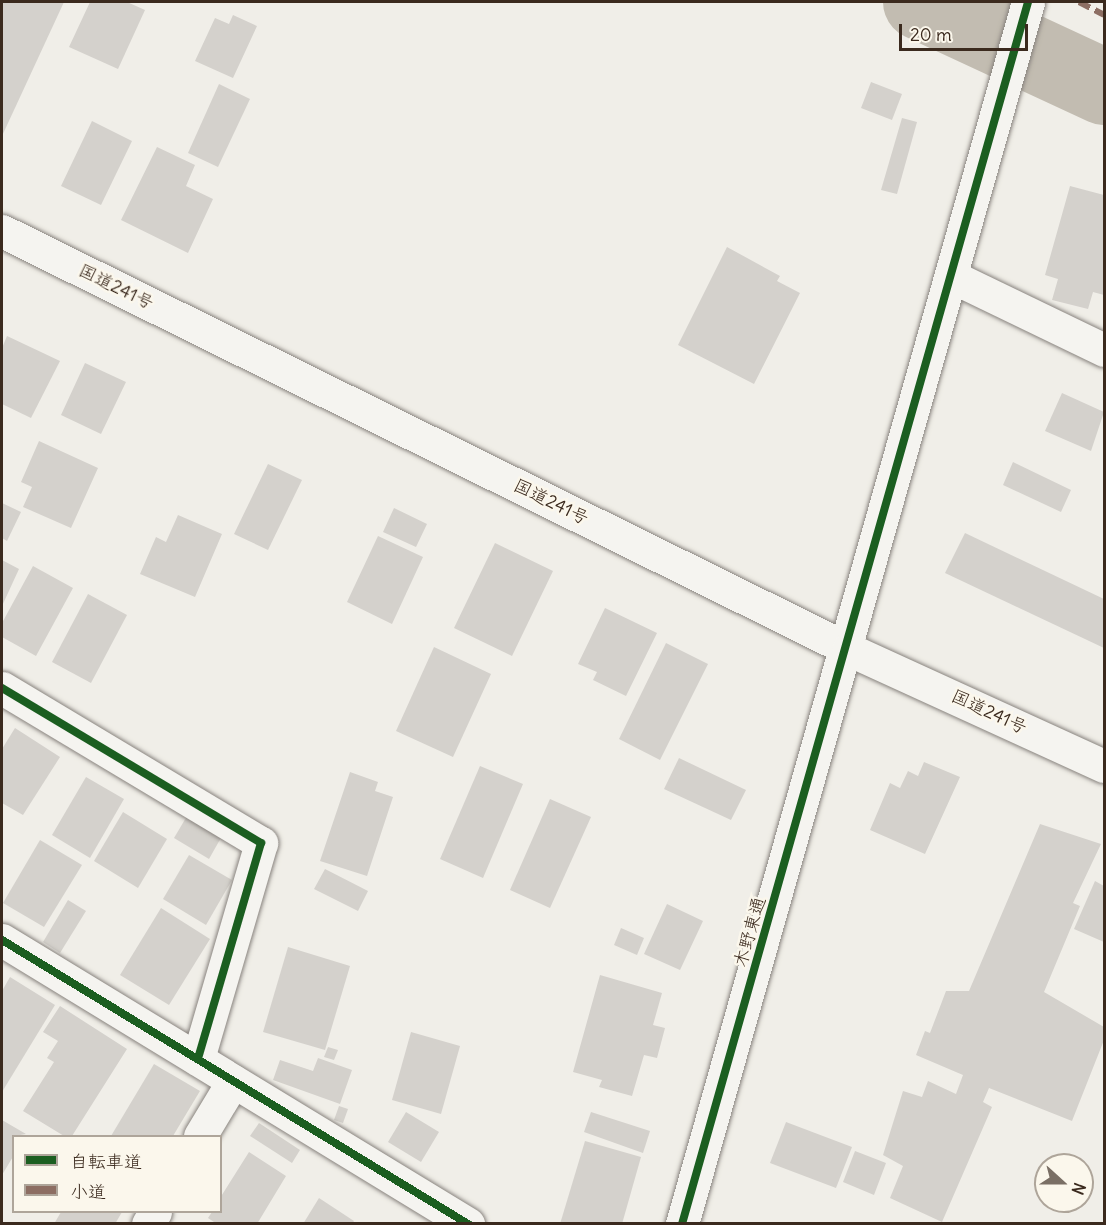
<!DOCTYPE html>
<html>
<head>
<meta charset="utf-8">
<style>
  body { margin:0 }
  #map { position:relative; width:1106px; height:1225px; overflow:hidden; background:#f0eee8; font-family:Delius,"Klee One",sans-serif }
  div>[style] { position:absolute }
  .river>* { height:76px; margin:-38px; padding:0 38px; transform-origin:38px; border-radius:38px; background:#c2bcb1 }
  .building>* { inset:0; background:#d4d1cc }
  .roads { filter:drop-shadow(0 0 2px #88837e) drop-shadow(0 0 2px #88837e) }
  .street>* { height:33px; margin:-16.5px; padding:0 16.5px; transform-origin:16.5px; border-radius:16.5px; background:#f5f4f0 }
  .secondary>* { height:33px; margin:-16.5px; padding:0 16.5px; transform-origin:16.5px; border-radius:16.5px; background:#f5f4f0 }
  .highway>* { height:33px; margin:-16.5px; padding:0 16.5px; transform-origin:16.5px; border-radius:16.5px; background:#f5f4f0 }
  .quiet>* { height:6px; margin-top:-3px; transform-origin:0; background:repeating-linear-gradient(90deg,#8d6e63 0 12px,transparent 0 18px) }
  .cycleway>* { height:8px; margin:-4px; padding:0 4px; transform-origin:4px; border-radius:4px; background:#1b5e20 }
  span { translate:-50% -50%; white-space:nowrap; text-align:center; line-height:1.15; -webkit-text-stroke:5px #fbf7ec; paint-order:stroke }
  .street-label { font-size:18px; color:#3b2a1e }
  .frame { position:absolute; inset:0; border:3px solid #3b2a1e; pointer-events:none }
  .legend { position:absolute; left:12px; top:1135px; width:210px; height:78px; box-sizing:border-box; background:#fbf7ec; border:2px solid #aea59a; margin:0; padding:8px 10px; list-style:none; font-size:18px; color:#3b2a1e }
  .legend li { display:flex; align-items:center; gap:12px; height:30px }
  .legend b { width:30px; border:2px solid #aea59a }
  .north { position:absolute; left:1034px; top:1153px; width:60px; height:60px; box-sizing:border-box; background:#fbf7ec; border:2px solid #aea59a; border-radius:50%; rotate:111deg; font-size:16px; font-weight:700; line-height:24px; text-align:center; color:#3b2a1e }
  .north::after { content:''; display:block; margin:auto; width:21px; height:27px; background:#7a6f65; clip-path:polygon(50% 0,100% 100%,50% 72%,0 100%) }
  .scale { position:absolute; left:899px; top:24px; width:129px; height:27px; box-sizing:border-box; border:3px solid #3b2a1e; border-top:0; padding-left:8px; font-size:18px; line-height:21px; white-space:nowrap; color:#3b2a1e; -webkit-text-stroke:4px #fbf7ec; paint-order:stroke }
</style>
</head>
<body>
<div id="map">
  <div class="river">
    <div style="left:921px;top:2px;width:202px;rotate:24.9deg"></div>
  </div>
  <div class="building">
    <div style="clip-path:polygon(2px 2px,64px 2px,2px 136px)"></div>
    <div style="clip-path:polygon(90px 2px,127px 2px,145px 10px,118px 69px,69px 47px)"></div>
    <div style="clip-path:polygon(233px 15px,257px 26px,233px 78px,195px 61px,215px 18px,229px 24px)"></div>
    <div style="clip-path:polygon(871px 82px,902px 94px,892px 120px,861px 108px)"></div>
    <div style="clip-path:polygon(219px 84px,250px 99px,218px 167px,188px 153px)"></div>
    <div style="clip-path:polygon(902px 118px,917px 122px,897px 194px,881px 190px)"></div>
    <div style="clip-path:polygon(92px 121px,132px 141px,101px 205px,61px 186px)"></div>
    <div style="clip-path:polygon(157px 147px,195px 165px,186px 186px,213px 199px,188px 253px,121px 220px)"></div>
    <div style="clip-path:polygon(1070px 186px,1104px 195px,1104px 295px,1093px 292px,1088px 309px,1052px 300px,1058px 279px,1045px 275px)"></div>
    <div style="clip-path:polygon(727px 247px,780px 276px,777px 281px,800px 293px,754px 384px,678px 345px)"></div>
    <div style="clip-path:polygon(7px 336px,60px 361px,31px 418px,2px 404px,2px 348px)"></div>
    <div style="clip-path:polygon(85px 363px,126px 382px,101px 434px,61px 415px)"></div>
    <div style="clip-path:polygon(1062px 393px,1104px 412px,1091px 451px,1045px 431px)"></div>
    <div style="clip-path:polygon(39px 441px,98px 468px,71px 528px,23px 507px,32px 487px,21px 482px)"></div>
    <div style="clip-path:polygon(1013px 462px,1071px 490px,1061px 512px,1003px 485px)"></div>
    <div style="clip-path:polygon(268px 464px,302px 480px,268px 550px,234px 534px)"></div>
    <div style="clip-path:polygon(2px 503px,21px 512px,7px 541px,2px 538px)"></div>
    <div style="clip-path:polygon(394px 508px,427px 524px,416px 547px,383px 532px)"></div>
    <div style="clip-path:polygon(178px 515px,222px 534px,195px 597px,140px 574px,156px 537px,166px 542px)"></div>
    <div style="clip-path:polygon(965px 533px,1104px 599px,1104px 648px,945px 573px)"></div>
    <div style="clip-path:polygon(378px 536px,423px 557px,392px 624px,347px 602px)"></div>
    <div style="clip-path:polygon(495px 543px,553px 571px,512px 656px,454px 628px)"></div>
    <div style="clip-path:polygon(2px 560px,19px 569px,2px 606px)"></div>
    <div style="clip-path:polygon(33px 566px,73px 588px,36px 656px,2px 637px,2px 623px)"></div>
    <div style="clip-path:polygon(88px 594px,127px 615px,91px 683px,52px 662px)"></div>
    <div style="clip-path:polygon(605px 608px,657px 633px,626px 696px,593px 680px,597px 672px,578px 664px)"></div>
    <div style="clip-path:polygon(666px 643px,708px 664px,660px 760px,619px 739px)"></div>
    <div style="clip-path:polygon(434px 647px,491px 674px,453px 757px,396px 731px)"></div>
    <div style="clip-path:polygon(15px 728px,60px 757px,23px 815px,2px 803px,2px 749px)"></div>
    <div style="clip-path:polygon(679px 758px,746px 790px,731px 820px,664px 789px)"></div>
    <div style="clip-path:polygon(924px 762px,960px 777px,925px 854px,870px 830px,890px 783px,900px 788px,908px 771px,918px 776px)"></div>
    <div style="clip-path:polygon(480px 766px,523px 784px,483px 878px,440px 859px)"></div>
    <div style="clip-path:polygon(350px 772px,378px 782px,375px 791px,393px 797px,367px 876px,320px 861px)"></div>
    <div style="clip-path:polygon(86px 777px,124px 799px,90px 858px,52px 835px)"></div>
    <div style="clip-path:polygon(550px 799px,591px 817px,550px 908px,510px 890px)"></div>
    <div style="clip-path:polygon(123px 812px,167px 839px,138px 888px,94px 861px)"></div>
    <div style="clip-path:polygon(187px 816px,222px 836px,209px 859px,174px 838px)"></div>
    <div style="clip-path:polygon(1040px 824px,1101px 844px,1073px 903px,1080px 906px,1044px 992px,1104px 1027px,1104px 1040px,1072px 1121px,989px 1088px,983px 1102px,992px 1107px,942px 1222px,890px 1198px,903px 1166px,883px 1155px,903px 1091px,922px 1097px,928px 1081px,956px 1094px,963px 1075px,916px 1055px,925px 1031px,930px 1033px,946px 991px,969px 991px)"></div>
    <div style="clip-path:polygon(40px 840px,82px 865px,44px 927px,3px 903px)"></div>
    <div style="clip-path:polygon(189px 855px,232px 880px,206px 925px,163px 899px)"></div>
    <div style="clip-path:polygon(325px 869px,368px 891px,358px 911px,314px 889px)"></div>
    <div style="clip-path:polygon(1095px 881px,1104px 886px,1104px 942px,1074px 929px)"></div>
    <div style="clip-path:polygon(68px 900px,86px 911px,60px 953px,43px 942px)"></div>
    <div style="clip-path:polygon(667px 904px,703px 921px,680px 970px,644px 954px)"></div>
    <div style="clip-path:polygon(161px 908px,210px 939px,169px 1005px,120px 975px)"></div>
    <div style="clip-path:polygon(621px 928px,644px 938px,637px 955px,614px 945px)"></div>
    <div style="clip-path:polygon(288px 947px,350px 966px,325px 1050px,263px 1032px)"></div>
    <div style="clip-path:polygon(600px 975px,662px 993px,653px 1025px,665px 1028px,657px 1058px,644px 1055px,632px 1096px,599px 1087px,602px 1080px,573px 1072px)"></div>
    <div style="clip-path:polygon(10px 977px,55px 1005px,2px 1092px,2px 991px)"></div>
    <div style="clip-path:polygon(60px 1006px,127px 1049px,72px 1136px,64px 1136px,23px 1111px,54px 1062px,47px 1058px,58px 1041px,43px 1032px)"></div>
    <div style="clip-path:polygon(411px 1032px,460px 1046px,441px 1114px,392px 1100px)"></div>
    <div style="clip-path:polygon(328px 1047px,338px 1050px,334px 1060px,324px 1057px)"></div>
    <div style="clip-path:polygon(318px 1058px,352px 1070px,340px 1104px,273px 1080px,280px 1060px,313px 1071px)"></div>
    <div style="clip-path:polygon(154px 1064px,200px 1091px,173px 1136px,111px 1136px)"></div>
    <div style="clip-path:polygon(339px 1106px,348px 1109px,343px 1123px,334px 1120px)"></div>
    <div style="clip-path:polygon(406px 1112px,439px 1132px,421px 1162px,388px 1142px)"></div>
    <div style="clip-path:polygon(591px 1112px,650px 1131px,643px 1153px,584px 1132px)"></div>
    <div style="clip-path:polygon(2px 1120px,26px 1134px,14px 1136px,14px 1155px,2px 1175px)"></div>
    <div style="clip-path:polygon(786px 1122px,852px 1147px,836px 1188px,770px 1163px)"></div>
    <div style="clip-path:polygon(259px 1123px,300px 1150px,292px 1163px,250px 1136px)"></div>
    <div style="clip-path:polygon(585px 1141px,641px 1157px,622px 1224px,560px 1224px)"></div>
    <div style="clip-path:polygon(855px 1151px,886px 1163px,874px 1195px,843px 1182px)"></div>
    <div style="clip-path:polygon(249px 1152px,286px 1176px,257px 1224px,217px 1224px,208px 1218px,212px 1212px,220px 1212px,220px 1198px)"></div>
    <div style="clip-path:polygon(319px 1198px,354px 1221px,352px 1224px,303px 1224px)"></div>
    <div style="clip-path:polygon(61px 1212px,122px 1212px,115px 1224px,54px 1224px)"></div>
  </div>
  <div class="roads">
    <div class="street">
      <div style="left:951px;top:276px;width:170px;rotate:25.8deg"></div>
      <div style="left:2px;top:688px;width:302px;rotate:30.9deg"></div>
      <div style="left:261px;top:843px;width:225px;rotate:106.3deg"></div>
      <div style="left:2px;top:940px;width:546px;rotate:31.36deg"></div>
      <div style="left:200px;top:1136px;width:64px;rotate:-59deg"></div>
      <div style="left:148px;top:1224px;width:14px;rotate:-60deg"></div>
    </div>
    <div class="secondary">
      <div style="left:682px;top:1224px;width:1270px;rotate:-74.19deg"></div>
    </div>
    <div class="highway">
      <div style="left:2px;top:231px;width:944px;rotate:26.29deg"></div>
      <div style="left:848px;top:649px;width:281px;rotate:24.6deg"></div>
    </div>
  </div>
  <div class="quiet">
    <div style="left:1079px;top:2px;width:28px;rotate:27deg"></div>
  </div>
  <div class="cycleway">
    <div style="left:2px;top:688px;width:302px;rotate:30.9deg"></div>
    <div style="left:261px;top:843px;width:225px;rotate:106.3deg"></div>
    <div style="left:2px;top:940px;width:546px;rotate:31.36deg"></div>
    <div style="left:682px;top:1224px;width:1270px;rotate:-74.19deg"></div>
  </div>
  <div class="street-label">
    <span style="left:116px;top:287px;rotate:26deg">国道241号</span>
    <span style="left:551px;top:502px;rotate:26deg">国道241号</span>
    <span style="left:989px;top:712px;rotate:25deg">国道241号</span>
    <span style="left:750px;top:932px;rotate:-74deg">木野東通</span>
  </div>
  <div class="frame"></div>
  <ul class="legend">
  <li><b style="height:8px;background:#1b5e20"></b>自転車道</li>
  <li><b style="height:8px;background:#8d6e63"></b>小道</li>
  </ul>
  <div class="north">N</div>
  <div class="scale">20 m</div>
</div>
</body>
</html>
